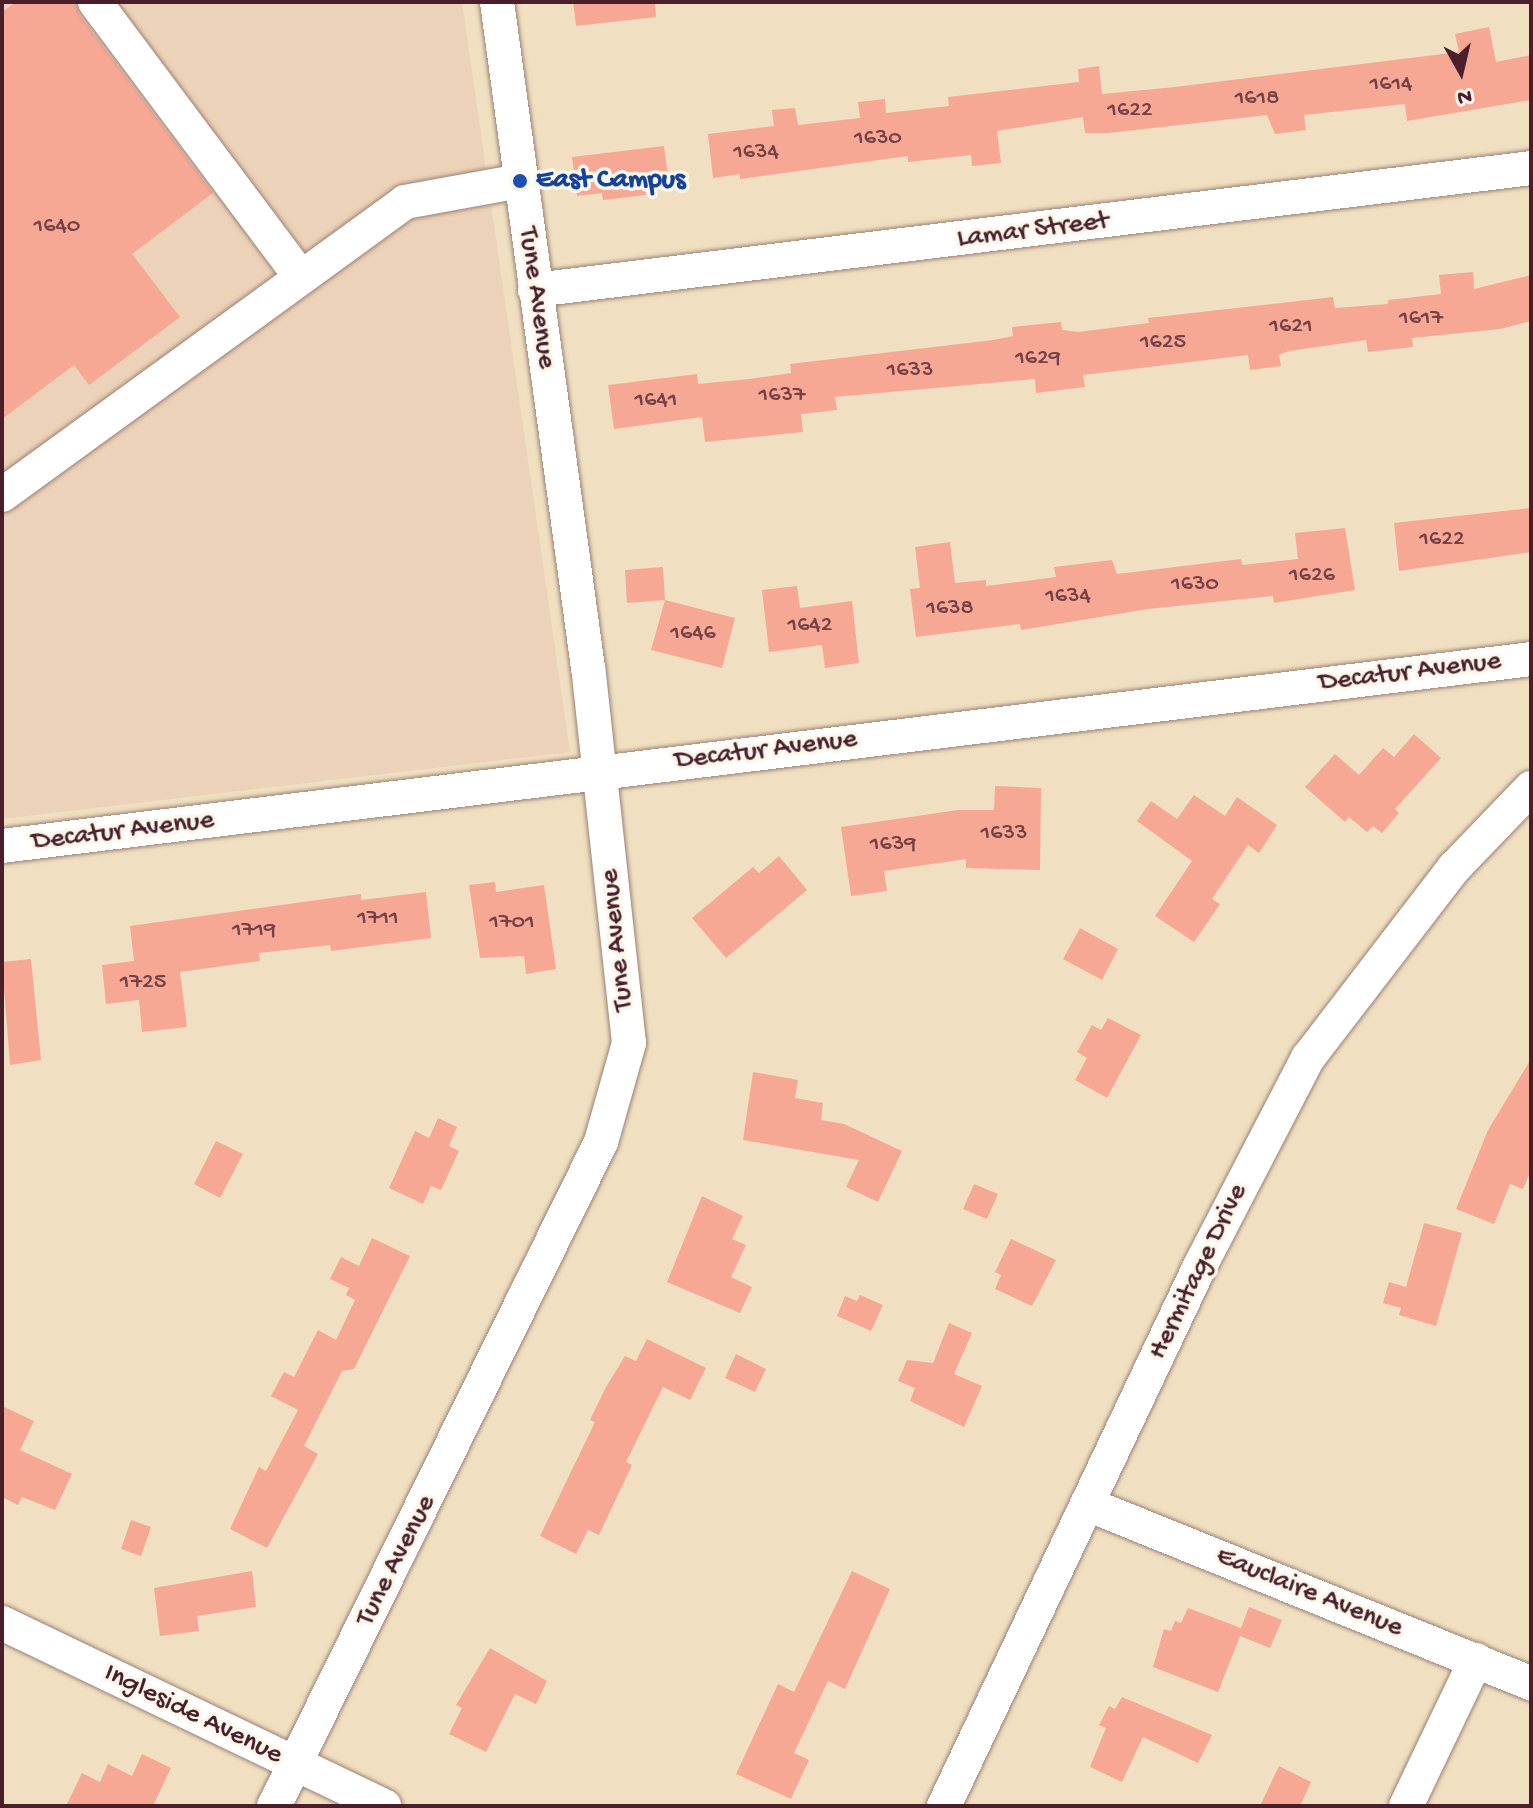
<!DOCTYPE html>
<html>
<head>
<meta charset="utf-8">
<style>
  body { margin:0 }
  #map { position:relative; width:1533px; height:1808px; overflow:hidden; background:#f0e0c1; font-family:"Gochi Hand",sans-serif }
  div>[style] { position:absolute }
  .built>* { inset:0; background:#ecd2b8 }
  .building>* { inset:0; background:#f6a895 }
  .roads { filter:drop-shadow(0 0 2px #9d8076) drop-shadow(0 0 2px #9d8076) }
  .minor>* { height:34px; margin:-17px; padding:0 17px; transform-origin:17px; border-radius:17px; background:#fff }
  .dots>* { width:22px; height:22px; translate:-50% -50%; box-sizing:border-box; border:4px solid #fbf7ec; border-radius:50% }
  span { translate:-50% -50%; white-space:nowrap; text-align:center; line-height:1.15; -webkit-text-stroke:7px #fbf7ec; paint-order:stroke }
  .number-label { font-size:24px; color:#754146 }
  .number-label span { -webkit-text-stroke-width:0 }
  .transit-label { font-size:28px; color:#164399; font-weight:700 }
  .left { translate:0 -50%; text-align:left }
  .street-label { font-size:28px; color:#4a1f2b }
  .frame { position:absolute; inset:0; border:4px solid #4a1f2b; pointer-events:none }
  .north { position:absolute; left:1421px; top:32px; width:80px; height:80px; -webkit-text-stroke:6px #fbf7ec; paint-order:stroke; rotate:172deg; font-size:22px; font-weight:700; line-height:32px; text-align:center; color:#4a1f2b }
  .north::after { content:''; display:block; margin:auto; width:28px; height:36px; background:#4a1f2b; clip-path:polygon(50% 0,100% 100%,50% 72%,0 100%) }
</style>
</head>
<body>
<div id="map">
  <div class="built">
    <div style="clip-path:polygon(2px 2px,462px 2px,570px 752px,2px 819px)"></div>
  </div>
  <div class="building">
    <div style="clip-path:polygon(16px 2px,75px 2px,79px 14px,213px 193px,132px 254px,180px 317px,89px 385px,74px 365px,2px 419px,2px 12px)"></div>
    <div style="clip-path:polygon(573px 2px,655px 2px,656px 17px,576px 26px)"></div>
    <div style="clip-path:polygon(1489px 27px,1496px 62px,1531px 55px,1531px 100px,1407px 121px,1405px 104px,1304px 115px,1306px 130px,1275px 134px,1267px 115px,1109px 133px,1085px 133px,1083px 117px,997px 131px,1001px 163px,972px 166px,971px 155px,908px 162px,908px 156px,740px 179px,740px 174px,713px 178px,708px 134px,774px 126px,772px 110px,795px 108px,798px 125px,860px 118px,858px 102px,885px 99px,886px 113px,949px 106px,948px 97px,1079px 82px,1078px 69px,1099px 66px,1102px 94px,1175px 87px,1459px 52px,1455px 34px)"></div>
    <div style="clip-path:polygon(664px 146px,669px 183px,645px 186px,646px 195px,603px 200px,602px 193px,577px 196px,572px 157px)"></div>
    <div style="clip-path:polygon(1473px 272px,1474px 289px,1531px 275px,1531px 321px,1500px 329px,1412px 338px,1413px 347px,1368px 352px,1366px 340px,1289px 351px,1279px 355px,1281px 366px,1250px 370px,1248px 355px,1083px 375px,1085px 387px,1036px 393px,1035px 379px,835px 397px,837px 410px,801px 414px,803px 432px,705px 442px,702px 417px,614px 429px,608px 385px,697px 374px,698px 384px,749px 379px,791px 373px,790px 364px,993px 340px,1013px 336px,1012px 327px,1061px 322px,1062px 330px,1078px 332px,1149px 323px,1148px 318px,1333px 297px,1335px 308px,1388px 304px,1388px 300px,1441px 294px,1439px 275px)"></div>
    <div style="clip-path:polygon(1531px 508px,1531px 552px,1399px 571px,1394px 523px)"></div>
    <div style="clip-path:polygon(1345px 528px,1355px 590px,1274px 603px,1273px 596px,1148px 609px,1021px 630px,1020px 624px,916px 637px,910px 589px,920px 588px,915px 547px,950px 542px,955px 583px,986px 580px,986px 586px,1056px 577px,1054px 567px,1112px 560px,1117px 574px,1241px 559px,1242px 565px,1298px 559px,1295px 533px)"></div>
    <div style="clip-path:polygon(663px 567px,665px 600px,627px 603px,625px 570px)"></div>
    <div style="clip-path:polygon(797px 586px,800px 608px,852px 601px,859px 663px,825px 668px,822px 645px,769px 652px,762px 590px)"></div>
    <div style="clip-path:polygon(665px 600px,735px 618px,722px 668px,651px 650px)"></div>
    <div style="clip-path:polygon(1414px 734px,1441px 758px,1395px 809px,1399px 813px,1382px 833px,1373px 826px,1367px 832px,1349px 817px,1345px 822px,1305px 787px,1335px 754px,1359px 775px,1383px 748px,1394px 757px)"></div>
    <div style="clip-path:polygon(995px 786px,1041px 788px,1040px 870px,966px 868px,966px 859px,884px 871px,887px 891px,851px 896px,841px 827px,958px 810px,994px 810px)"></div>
    <div style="clip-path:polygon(1194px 795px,1225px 816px,1237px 797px,1277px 825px,1259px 853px,1248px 845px,1212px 899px,1220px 904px,1194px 942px,1155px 916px,1192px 861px,1137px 821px,1151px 801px,1177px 819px)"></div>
    <div style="clip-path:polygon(779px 856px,807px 890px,726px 958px,692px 918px,753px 867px,759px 873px)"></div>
    <div style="clip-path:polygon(495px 882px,496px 892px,544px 885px,556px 969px,526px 974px,524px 956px,480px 958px,469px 885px)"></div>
    <div style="clip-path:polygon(426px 892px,431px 938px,331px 951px,330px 945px,259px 953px,260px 961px,180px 972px,187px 1027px,142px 1032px,139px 1000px,106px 1004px,102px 965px,134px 961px,130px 926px,361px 894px,361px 900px)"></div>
    <div style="clip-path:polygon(1080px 928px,1118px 949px,1102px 980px,1063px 959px)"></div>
    <div style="clip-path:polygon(31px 959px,41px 1060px,10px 1065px,2px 962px)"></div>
    <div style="clip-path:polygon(1108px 1018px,1141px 1035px,1107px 1098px,1075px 1080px,1087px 1058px,1077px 1052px,1092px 1025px,1101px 1030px)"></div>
    <div style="clip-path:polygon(1531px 1059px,1531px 1170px,1523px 1189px,1510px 1184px,1494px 1224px,1456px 1209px,1488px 1130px)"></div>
    <div style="clip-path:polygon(753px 1072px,798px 1080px,795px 1098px,823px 1103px,821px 1120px,844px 1124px,902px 1151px,878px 1202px,846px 1187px,859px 1160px,743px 1140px)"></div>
    <div style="clip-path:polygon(438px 1118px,457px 1127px,449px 1146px,459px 1151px,441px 1190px,431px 1186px,423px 1204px,389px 1188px,415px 1131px,429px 1138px)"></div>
    <div style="clip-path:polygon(216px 1141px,243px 1154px,220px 1198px,194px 1184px)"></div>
    <div style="clip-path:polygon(974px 1184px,998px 1194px,987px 1219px,963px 1209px)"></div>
    <div style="clip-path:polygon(702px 1196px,743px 1216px,732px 1239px,746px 1245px,731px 1277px,752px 1287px,740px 1313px,667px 1282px)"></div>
    <div style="clip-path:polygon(1424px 1223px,1462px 1233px,1436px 1326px,1399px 1315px,1401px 1308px,1383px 1303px,1389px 1282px,1406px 1287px)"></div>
    <div style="clip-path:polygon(372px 1238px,410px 1256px,354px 1369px,342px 1371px,304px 1446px,318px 1454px,267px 1548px,230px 1529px,259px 1467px,266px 1471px,298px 1410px,271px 1396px,284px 1372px,294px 1377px,318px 1330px,336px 1340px,355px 1300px,346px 1295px,349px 1288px,330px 1279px,341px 1257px,359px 1266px)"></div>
    <div style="clip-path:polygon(1011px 1239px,1056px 1260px,1032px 1306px,995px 1289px,1001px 1275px,995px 1272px)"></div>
    <div style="clip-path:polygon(860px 1295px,883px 1305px,871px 1331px,837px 1316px,845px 1296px,857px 1301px)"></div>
    <div style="clip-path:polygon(949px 1323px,972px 1333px,954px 1374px,982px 1386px,964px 1427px,910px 1401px,915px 1388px,898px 1381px,907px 1360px,933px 1363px)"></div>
    <div style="clip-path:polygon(647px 1339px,706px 1368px,690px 1400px,663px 1387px,626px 1462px,632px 1465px,599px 1535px,588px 1530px,576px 1554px,540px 1536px,595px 1422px,590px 1420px,606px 1387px,625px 1356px,636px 1361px)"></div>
    <div style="clip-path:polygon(736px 1354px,766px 1369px,755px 1392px,725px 1378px)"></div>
    <div style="clip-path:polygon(2px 1406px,34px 1421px,20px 1450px,72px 1474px,55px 1510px,22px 1497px,18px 1505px,2px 1497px)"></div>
    <div style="clip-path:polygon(131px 1520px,151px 1527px,141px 1556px,121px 1549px)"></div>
    <div style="clip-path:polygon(252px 1571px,256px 1607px,197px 1616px,199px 1631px,160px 1636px,154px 1588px)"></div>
    <div style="clip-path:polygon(852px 1571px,890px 1589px,845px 1689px,828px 1681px,794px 1753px,809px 1760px,791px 1799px,736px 1774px,778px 1684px,794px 1692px)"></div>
    <div style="clip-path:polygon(1249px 1607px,1282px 1620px,1270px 1648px,1240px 1636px,1218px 1692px,1153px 1667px,1164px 1629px,1171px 1631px,1175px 1621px,1181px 1623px,1188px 1608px,1241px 1628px)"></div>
    <div style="clip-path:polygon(490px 1648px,547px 1681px,536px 1704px,515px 1694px,486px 1752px,449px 1734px,462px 1708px,456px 1705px)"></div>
    <div style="clip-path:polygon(1122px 1697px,1212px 1735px,1198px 1763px,1143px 1737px,1122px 1782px,1090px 1767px,1106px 1728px,1099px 1725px,1109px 1706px,1115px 1709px)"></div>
    <div style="clip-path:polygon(142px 1754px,171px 1768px,153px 1806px,66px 1806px,82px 1773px,100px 1782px,108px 1764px,132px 1776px)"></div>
    <div style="clip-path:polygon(1279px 1766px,1311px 1782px,1300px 1806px,1260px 1806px)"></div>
  </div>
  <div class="roads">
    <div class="minor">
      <div style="left:95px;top:2px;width:341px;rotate:53.2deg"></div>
      <div style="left:535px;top:290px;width:1003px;rotate:-6.98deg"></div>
      <div style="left:2px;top:495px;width:498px;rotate:-36deg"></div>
      <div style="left:405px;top:202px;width:117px;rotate:-10.3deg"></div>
      <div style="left:2px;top:846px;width:1540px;rotate:-6.97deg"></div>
      <div style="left:1087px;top:1504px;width:479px;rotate:22deg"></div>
      <div style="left:2px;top:1623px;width:424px;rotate:25.6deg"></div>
      <div style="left:274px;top:1806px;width:740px;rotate:-63.78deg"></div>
      <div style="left:601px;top:1142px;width:103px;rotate:-74.2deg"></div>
      <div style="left:629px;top:1043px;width:377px;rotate:-96.2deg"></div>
      <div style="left:588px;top:668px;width:672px;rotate:-97.78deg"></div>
      <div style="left:944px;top:1806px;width:595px;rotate:-64.64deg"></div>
      <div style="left:1199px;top:1268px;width:237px;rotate:-62.6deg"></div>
      <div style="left:1308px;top:1058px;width:240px;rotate:-52.5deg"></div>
      <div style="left:1454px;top:868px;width:111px;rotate:-46.1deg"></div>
      <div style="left:1406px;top:1806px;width:162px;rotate:-64.4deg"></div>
    </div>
  </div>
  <div class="dots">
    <div style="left:520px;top:181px;background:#1a4fb4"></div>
  </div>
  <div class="number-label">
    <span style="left:1391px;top:85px">1614</span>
    <span style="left:1257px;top:99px">1618</span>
    <span style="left:1130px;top:111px">1622</span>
    <span style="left:878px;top:139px">1630</span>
    <span style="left:756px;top:153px">1634</span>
    <span style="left:57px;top:227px">1640</span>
    <span style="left:1421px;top:319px">1617</span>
    <span style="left:1291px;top:327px">1621</span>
    <span style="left:1163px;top:343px">1625</span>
    <span style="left:1038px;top:359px">1629</span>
    <span style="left:910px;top:371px">1633</span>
    <span style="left:782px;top:396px">1637</span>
    <span style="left:656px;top:401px">1641</span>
    <span style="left:1442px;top:540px">1622</span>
    <span style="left:1312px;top:576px">1626</span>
    <span style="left:1195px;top:585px">1630</span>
    <span style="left:1068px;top:597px">1634</span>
    <span style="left:950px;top:609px">1638</span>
    <span style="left:810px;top:626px">1642</span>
    <span style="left:693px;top:634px">1646</span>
    <span style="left:1004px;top:834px">1633</span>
    <span style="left:893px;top:845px">1639</span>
    <span style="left:378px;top:919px">1711</span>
    <span style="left:512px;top:923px">1701</span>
    <span style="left:254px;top:931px">1719</span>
    <span style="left:143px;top:983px">1725</span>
  </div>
  <div class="transit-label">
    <span class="left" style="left:536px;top:181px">East Campus</span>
  </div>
  <div class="street-label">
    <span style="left:1033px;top:231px;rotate:-7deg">Lamar Street</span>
    <span style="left:536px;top:298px;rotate:82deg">Tune Avenue</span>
    <span style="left:1410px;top:673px;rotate:-7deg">Decatur Avenue</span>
    <span style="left:766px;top:751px;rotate:-7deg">Decatur Avenue</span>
    <span style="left:123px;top:832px;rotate:-7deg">Decatur Avenue</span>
    <span style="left:618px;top:940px;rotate:-96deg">Tune Avenue</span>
    <span style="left:1199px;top:1272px;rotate:-64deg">Hermitage Drive</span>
    <span style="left:397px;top:1561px;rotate:-63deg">Tune Avenue</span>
    <span style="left:1309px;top:1593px;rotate:22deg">Eauclaire Avenue</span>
    <span style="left:193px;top:1715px;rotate:26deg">Ingleside Avenue</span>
  </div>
  <div class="frame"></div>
  <div class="north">N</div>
</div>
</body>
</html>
